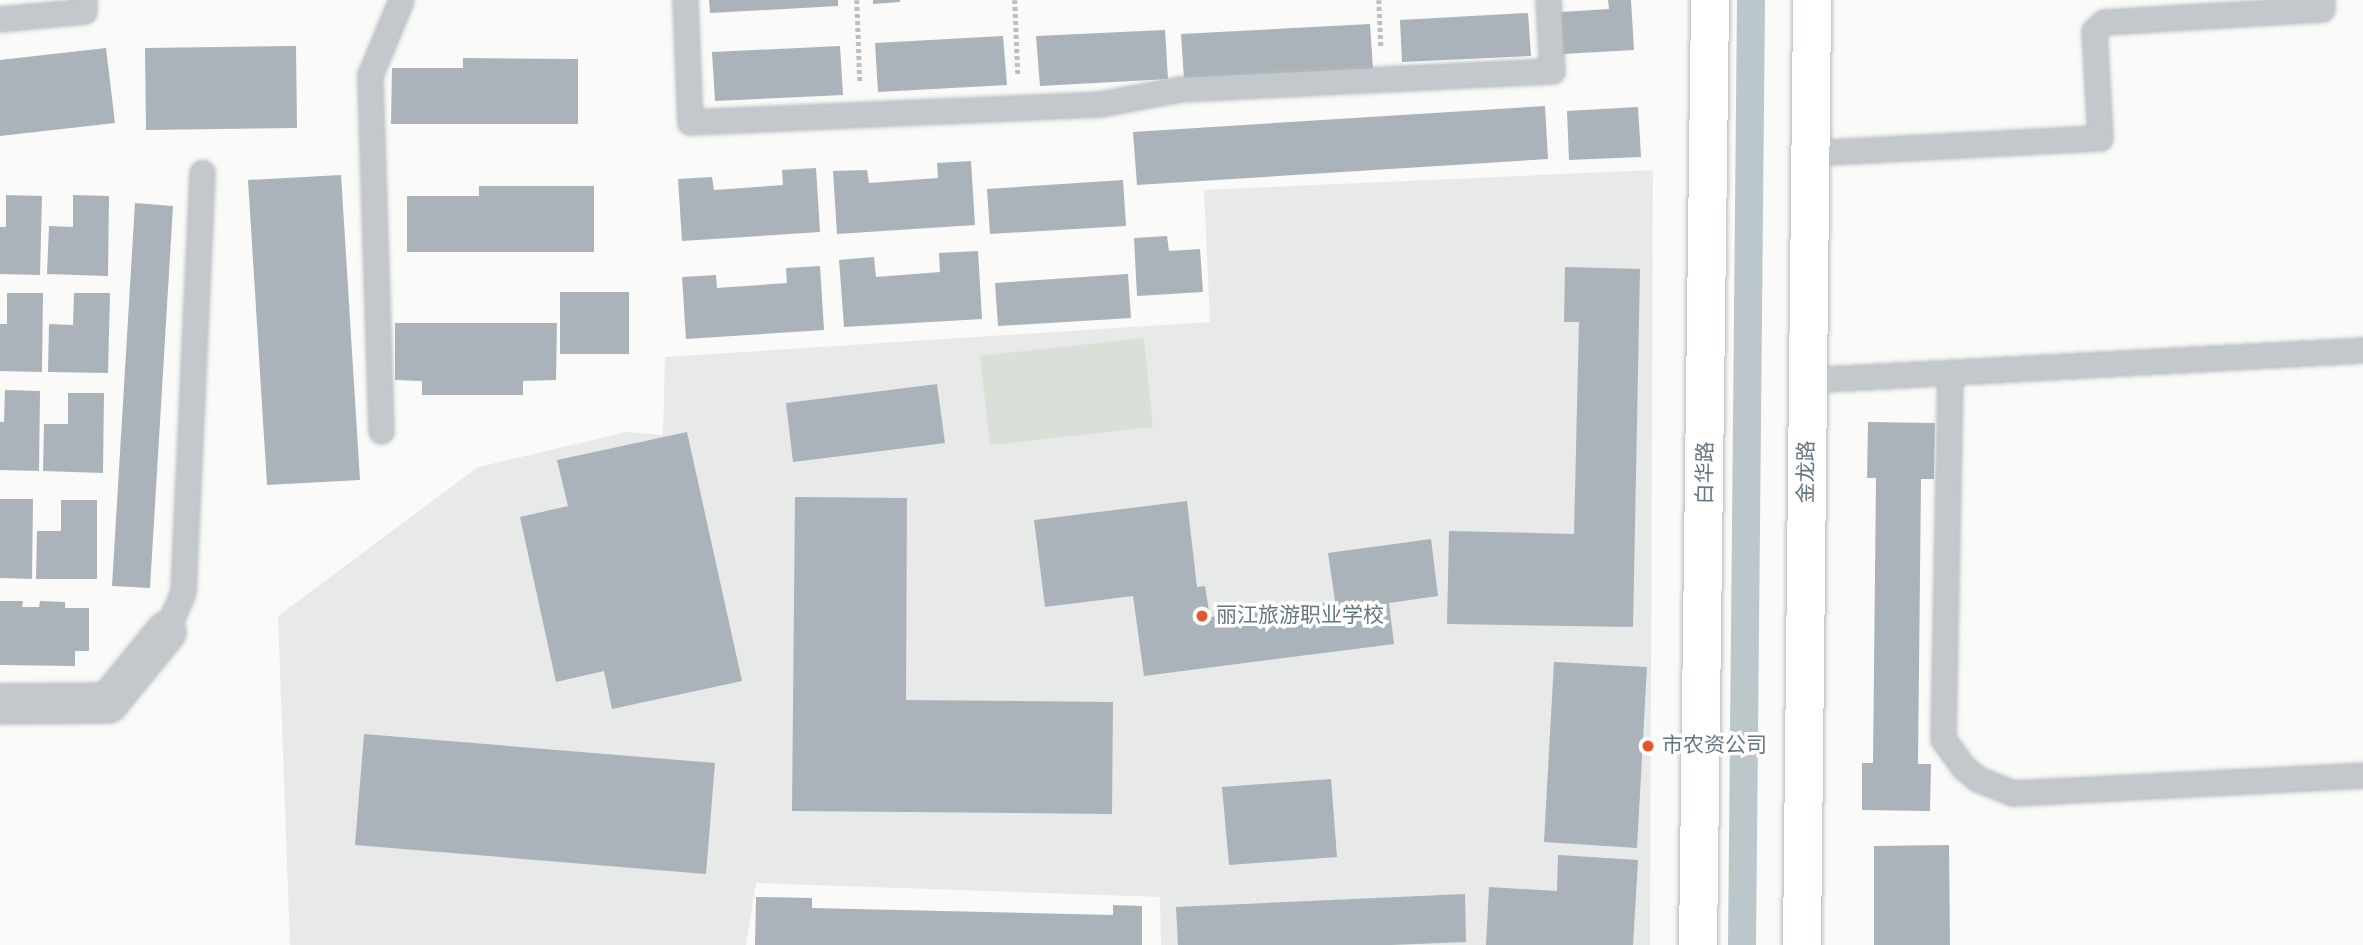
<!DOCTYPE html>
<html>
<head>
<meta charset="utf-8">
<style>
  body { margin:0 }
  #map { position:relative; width:2363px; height:945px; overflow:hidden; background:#fafaf8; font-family:"Sofia Sans Condensed","Noto Sans SC",sans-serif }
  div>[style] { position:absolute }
  .built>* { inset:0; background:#e8e9e9 }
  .green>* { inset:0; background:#dadfd7 }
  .water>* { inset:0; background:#bbc7cb }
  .building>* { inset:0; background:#aab3b9 }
  .path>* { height:4.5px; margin-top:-2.25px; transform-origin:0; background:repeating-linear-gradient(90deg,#bbbfc2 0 3.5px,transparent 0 7px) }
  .roads { filter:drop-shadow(0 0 2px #b3babf) drop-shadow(0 0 2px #b3babf) }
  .lane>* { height:23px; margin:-11.5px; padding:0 11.5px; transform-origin:11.5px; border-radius:11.5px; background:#c3c8cc }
  .street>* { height:38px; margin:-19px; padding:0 19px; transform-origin:19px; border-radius:19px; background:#c3c8cc }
  .secondary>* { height:38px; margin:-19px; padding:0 19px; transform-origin:19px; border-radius:19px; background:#fff }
  .dots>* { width:19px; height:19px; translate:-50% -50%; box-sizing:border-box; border:4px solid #fff; border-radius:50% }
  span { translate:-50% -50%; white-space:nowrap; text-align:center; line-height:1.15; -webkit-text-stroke:7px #fff; paint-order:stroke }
  .street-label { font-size:21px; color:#657683 }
  .poi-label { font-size:21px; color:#657683 }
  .left { translate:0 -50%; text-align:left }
</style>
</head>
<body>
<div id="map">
  <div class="built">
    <div style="clip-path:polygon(1653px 170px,1650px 945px,1161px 945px,1160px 897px,756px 883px,746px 945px,290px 945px,278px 616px,478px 467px,627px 432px,663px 435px,665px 357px,1210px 322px,1204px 190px)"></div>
  </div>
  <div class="green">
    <div style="clip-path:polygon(1144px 338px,1153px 427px,990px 445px,980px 356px)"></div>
  </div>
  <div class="water">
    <div style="clip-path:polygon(1737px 0,1765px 0,1756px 945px,1728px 945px)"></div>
  </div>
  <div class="building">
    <div style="clip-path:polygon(709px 0,838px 0,838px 6px,710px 13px)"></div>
    <div style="clip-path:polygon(873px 0,900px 0,900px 2px,873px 4px)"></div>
    <div style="clip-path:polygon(1608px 0,1631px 0,1634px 50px,1563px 54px,1561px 12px,1609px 9px)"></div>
    <div style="clip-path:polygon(1528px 13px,1531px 56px,1402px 62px,1400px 20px)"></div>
    <div style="clip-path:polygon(1370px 24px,1373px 69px,1184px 79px,1181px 34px)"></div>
    <div style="clip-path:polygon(1165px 30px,1168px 79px,1040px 86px,1036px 36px)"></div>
    <div style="clip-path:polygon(1003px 36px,1007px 85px,878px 92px,875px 43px)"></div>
    <div style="clip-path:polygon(296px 46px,297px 128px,146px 130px,145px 48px)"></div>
    <div style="clip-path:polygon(840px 46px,843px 95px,715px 101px,712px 52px)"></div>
    <div style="clip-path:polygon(106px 48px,115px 123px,0 136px,0 60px)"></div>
    <div style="clip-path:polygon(463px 58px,578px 59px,578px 124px,391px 124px,392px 68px,463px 68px)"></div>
    <div style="clip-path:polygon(1545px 106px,1548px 159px,1137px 185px,1133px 132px)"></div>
    <div style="clip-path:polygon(1638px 107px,1641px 157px,1569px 160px,1567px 111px)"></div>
    <div style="clip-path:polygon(971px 161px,975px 225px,837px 234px,833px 171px,867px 170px,869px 183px,938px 178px,937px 163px)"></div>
    <div style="clip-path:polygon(816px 168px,820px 232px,682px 241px,678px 179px,712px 177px,714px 190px,783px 185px,782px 170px)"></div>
    <div style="clip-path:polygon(341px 175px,360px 480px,267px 485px,248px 180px)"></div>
    <div style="clip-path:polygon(1123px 180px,1126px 226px,990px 234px,987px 189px)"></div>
    <div style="clip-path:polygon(479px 186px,594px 186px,594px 252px,407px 252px,407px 196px,479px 196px)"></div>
    <div style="clip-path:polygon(6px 195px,42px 196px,40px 275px,0 274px,0 227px,6px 227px)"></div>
    <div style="clip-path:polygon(73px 195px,109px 196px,108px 276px,47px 274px,49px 226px,73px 227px)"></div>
    <div style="clip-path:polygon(135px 203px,173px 206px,150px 588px,112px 586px)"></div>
    <div style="clip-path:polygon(1167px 236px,1169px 251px,1200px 249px,1203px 292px,1137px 296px,1134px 238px)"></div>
    <div style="clip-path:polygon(978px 251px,982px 319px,844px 327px,839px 260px,874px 257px,876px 277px,940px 272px,939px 253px)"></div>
    <div style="clip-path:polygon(820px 266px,824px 330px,686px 339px,682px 277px,716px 275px,717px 288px,787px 283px,786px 268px)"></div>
    <div style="clip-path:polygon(1565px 267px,1640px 269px,1633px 627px,1447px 624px,1449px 531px,1574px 534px,1579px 322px,1564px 322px)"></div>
    <div style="clip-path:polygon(1128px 274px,1131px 318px,998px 326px,995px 283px)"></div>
    <div style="clip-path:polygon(560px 292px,629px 292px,629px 354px,560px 354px)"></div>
    <div style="clip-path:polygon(7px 293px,43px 293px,42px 372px,0 371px,0 324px,7px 324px)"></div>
    <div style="clip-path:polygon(74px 293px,110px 293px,108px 373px,48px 372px,49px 324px,73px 325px)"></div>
    <div style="clip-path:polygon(395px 323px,557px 323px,556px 380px,523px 381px,523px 395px,422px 395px,422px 381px,395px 380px)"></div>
    <div style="clip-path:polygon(937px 384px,945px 443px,793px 462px,786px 403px)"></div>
    <div style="clip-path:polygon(5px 390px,40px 391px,39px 471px,0 470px,0 422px,4px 422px)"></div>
    <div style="clip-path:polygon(68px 393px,104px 393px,103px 473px,43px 471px,44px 424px,68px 424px)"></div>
    <div style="clip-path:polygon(1868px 422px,1935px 423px,1934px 479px,1921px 479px,1918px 764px,1931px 764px,1930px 811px,1862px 810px,1862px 763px,1873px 763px,1876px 478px,1867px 478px)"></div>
    <div style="clip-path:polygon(687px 432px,742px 681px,612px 709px,604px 671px,556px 682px,520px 517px,568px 506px,557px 460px)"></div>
    <div style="clip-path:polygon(795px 497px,907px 498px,906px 700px,1113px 702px,1112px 814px,792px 811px)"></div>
    <div style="clip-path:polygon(0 499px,33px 499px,32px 579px,0 578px)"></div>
    <div style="clip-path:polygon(61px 500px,97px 500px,97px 579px,36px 579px,37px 531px,61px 531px)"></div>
    <div style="clip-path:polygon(1187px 501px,1197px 587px,1205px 586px,1210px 617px,1335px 601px,1328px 553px,1431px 539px,1438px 596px,1389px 603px,1394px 644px,1144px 676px,1133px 596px,1045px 607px,1034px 520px)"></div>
    <div style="clip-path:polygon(0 601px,23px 601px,22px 607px,39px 607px,40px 601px,65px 602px,65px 608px,89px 608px,89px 651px,75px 651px,75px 666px,0 665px)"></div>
    <div style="clip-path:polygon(1554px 662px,1647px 667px,1637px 848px,1544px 842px)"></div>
    <div style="clip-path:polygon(364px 734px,715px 763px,706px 874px,355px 845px)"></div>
    <div style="clip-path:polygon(1331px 779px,1337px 857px,1229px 865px,1222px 787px)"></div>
    <div style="clip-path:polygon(1949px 845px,1950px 945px,1874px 945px,1874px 846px)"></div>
    <div style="clip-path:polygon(1558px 855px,1638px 860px,1633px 945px,1486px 945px,1489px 887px,1557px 891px)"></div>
    <div style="clip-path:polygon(1465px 894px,1466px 942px,1390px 945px,1178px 945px,1176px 907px)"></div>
    <div style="clip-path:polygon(756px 897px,812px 898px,812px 908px,1113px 915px,1113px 905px,1142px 906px,1142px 945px,755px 945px)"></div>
  </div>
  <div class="path">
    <div style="left:857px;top:0;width:82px;rotate:87.9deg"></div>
    <div style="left:1015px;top:0;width:75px;rotate:87.7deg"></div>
    <div style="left:1379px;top:0;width:46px;rotate:87.5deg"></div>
  </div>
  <div class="roads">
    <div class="lane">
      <div style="left:685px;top:0;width:122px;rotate:87.7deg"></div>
      <div style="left:690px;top:122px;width:410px;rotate:-2.5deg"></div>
      <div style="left:1100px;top:104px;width:82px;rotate:-10.5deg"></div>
      <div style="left:1181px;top:89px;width:371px;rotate:-2.8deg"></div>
      <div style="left:1552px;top:71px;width:71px;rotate:-93.2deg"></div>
      <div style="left:0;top:19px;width:84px;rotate:-5.4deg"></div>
      <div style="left:84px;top:11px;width:11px;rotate:-90deg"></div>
      <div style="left:1811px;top:153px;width:289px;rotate:-3deg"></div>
      <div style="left:2100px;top:138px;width:107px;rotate:-93.2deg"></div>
      <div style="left:2094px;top:31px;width:13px;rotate:-42deg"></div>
      <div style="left:2104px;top:22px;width:218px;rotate:-3.4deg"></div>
      <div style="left:2322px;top:9px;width:9px;rotate:-90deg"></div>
      <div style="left:1950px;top:372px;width:367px;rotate:91.1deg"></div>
      <div style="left:1943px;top:739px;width:34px;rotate:54deg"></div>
      <div style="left:1963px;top:767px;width:19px;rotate:39deg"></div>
      <div style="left:1978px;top:779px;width:38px;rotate:22deg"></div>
      <div style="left:2013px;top:793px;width:350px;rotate:-2.9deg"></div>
      <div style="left:1808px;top:380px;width:556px;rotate:-3.09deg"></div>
      <div style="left:381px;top:431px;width:356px;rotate:-91.8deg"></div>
      <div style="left:370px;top:75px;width:81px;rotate:-67.5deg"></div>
      <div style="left:166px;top:632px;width:43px;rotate:-67deg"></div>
      <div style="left:183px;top:592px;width:420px;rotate:-87.4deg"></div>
    </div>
    <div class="street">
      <div style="left:0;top:704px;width:108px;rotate:-0.5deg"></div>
      <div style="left:108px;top:703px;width:92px;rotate:-50.8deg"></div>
    </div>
    <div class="secondary">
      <div style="left:1698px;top:945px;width:945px;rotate:-89.27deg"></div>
      <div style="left:1802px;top:945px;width:945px;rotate:-89.39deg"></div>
    </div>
  </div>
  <div class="dots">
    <div style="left:1202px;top:616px;background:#e4572e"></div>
    <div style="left:1648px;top:746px;background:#e4572e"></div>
  </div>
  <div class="street-label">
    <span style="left:1807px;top:472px;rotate:-89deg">金龙路</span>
    <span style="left:1706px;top:473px;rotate:-89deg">白华路</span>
  </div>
  <div class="poi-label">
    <span class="left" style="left:1216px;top:616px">丽江旅游职业学校</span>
    <span class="left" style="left:1662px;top:746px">市农资公司</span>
  </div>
</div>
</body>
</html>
